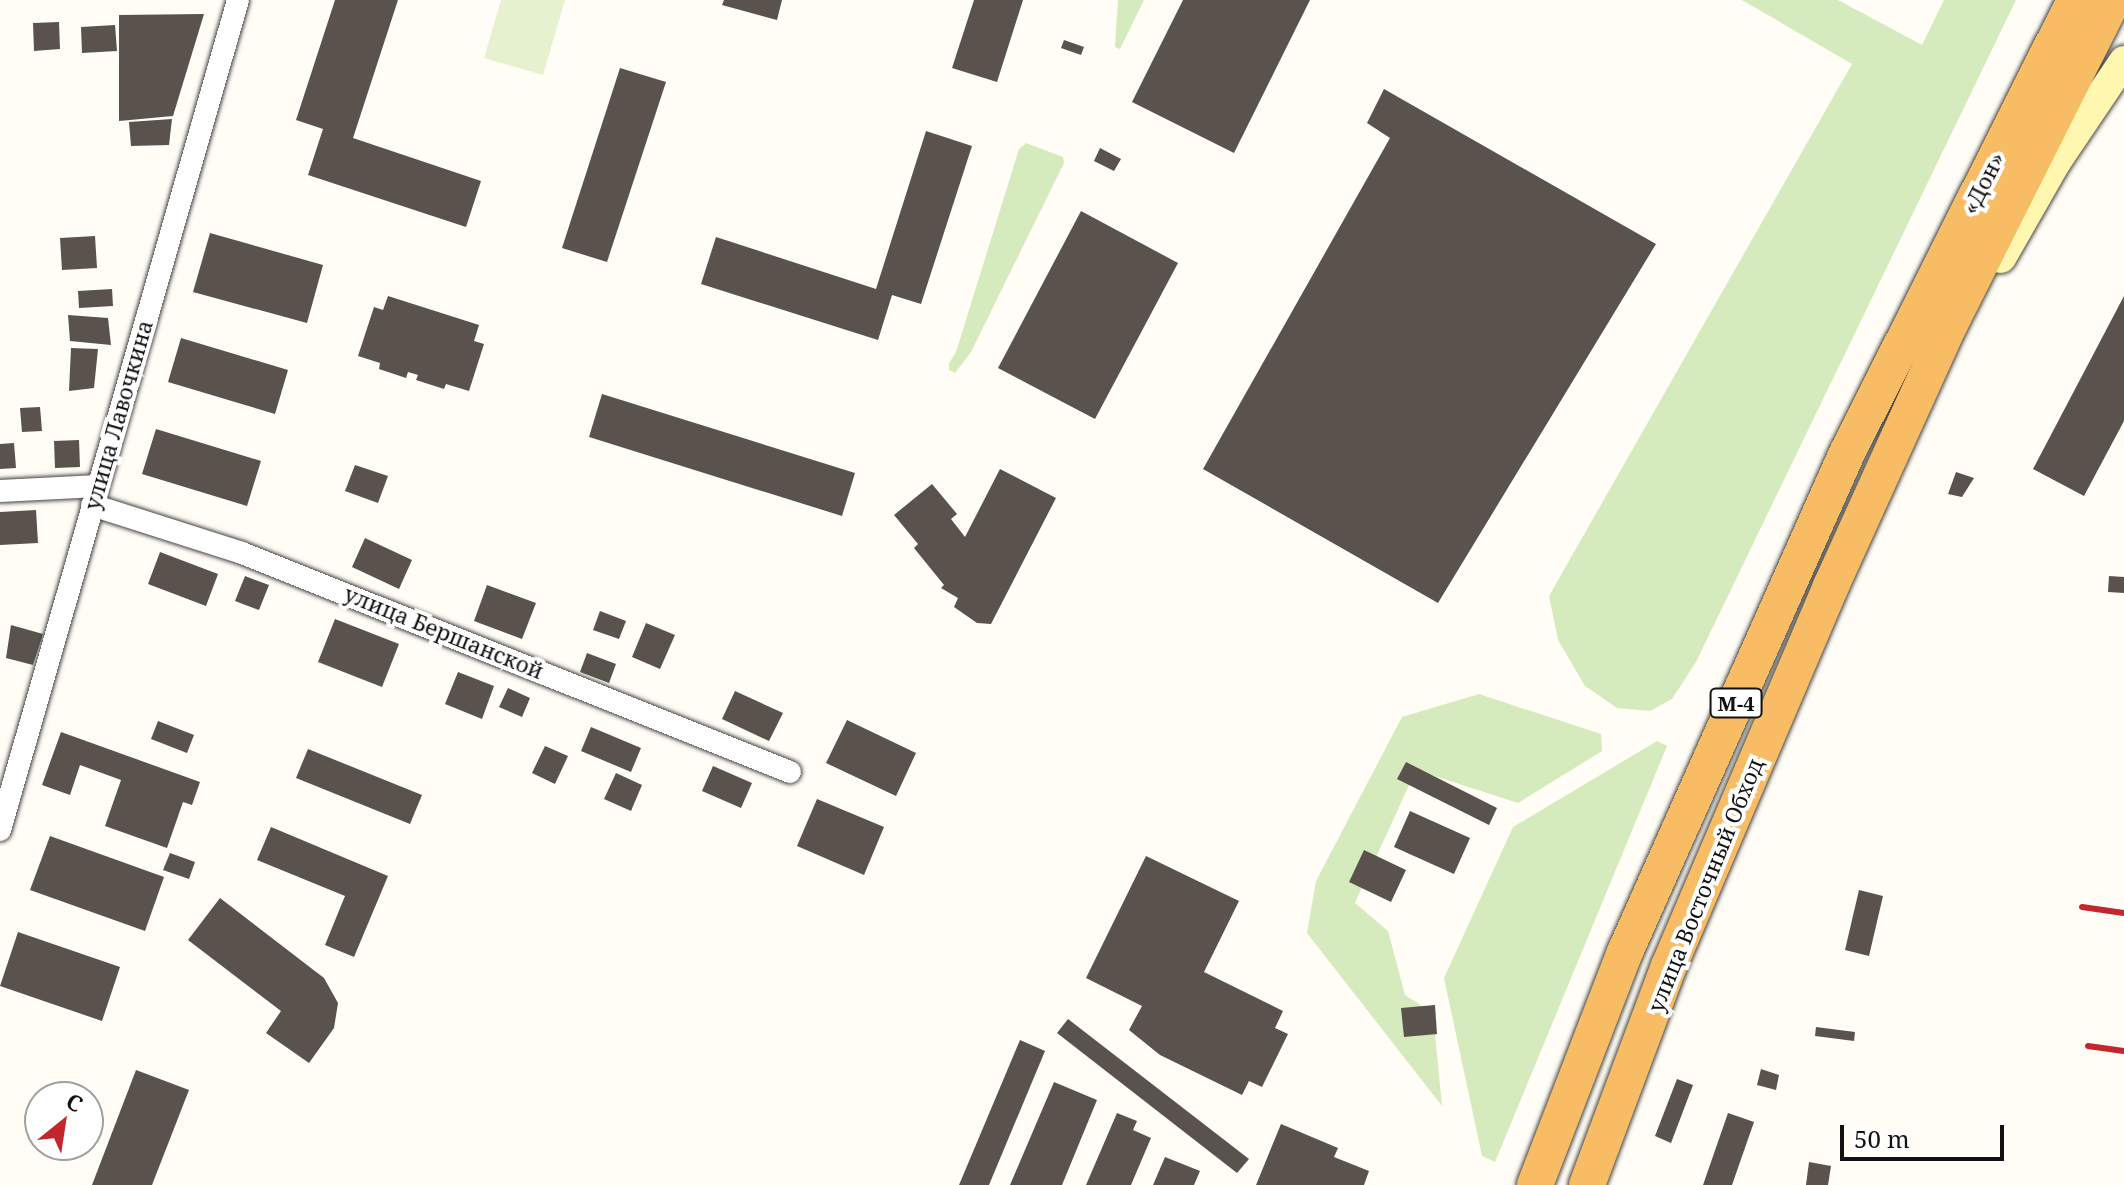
<!DOCTYPE html>
<html>
<head>
<meta charset="utf-8">
<style>
  body { margin:0 }
  #map { position:relative; width:2124px; height:1185px; overflow:hidden; background:#fffdf5; font-family:"Noto Serif",serif }
  div>[style] { position:absolute }
  .green>* { inset:0; background:#d5ebbd }
  .pitch>* { inset:0; background:#e6f2cf }
  .building>* { inset:0; background:#5a524d }
  .roads { filter:drop-shadow(0 0 2px #444) drop-shadow(0 0 2px #444) }
  .minor>* { height:22px; margin:-11px; padding:0 11px; transform-origin:11px; border-radius:11px; background:#fff }
  .secondary>* { height:30px; margin:-15px; padding:0 15px; transform-origin:15px; border-radius:15px; background:#fff6b0 }
  .trunk>* { height:36px; margin:-18px; padding:0 18px; transform-origin:18px; border-radius:18px; background:#f7bc64 }
  .rail>* { height:6px; margin:-3px; padding:0 3px; transform-origin:3px; border-radius:3px; background:#c4262e }
  span { translate:-50% -50%; white-space:nowrap; text-align:center; line-height:1.15; -webkit-text-stroke:8px #fff; paint-order:stroke }
  .shield-label span { padding:2px 6px; background:#fff; border:2px solid; border-radius:6px; -webkit-text-stroke-width:0 }
  .shield-label { font-size:20px; color:#111; font-weight:700 }
  .street-label { font-size:22px; color:#111 }
  .north { position:absolute; left:24px; top:1081px; width:80px; height:80px; box-sizing:border-box; background:#fff; border:2px solid #a0a0a0; border-radius:50%; rotate:30deg; font-size:22px; font-weight:700; line-height:32px; text-align:center; color:#111 }
  .north::after { content:''; display:block; margin:auto; width:28px; height:36px; background:#c4262e; clip-path:polygon(50% 0,100% 100%,50% 72%,0 100%) }
  .scale { position:absolute; left:1840px; top:1125px; width:164px; height:36px; box-sizing:border-box; border:4px solid #111; border-top:0; padding-left:10px; font-size:24px; line-height:28px; white-space:nowrap; color:#111; -webkit-text-stroke:6px #fff; paint-order:stroke }
</style>
</head>
<body>
<div id="map">
  <div class="green">
    <div style="clip-path:polygon(1118px 0,1144px 0,1120px 49px,1115px 47px)"></div>
    <div style="clip-path:polygon(1742px 0,1838px 0,1922px 45px,1944px 0,2016px 0,1696px 662px,1672px 699px,1650px 711px,1617px 708px,1585px 686px,1558px 640px,1549px 596px,1852px 64px)"></div>
    <div style="clip-path:polygon(1026px 143px,1063px 157px,1064px 163px,971px 352px,955px 373px,949px 370px,949px 363px,956px 352px,1019px 149px)"></div>
    <div style="clip-path:polygon(1479px 694px,1601px 734px,1602px 751px,1518px 803px,1416px 770px,1355px 903px,1388px 931px,1405px 995px,1433px 1013px,1442px 1106px,1307px 933px,1316px 881px,1402px 717px)"></div>
    <div style="clip-path:polygon(1657px 741px,1667px 746px,1495px 1162px,1482px 1156px,1444px 978px,1513px 827px)"></div>
  </div>
  <div class="pitch">
    <div style="clip-path:polygon(501px 0,565px 0,543px 75px,484px 58px)"></div>
  </div>
  <div class="building">
    <div style="clip-path:polygon(335px 0,398px 0,353px 138px,481px 181px,466px 227px,308px 175px,323px 129px,296px 120px)"></div>
    <div style="clip-path:polygon(724px 0,782px 0,777px 20px,722px 5px)"></div>
    <div style="clip-path:polygon(974px 0,1023px 0,997px 82px,952px 68px)"></div>
    <div style="clip-path:polygon(1183px 0,1310px 0,1234px 153px,1132px 102px)"></div>
    <div style="clip-path:polygon(204px 14px,173px 116px,119px 121px,119px 15px)"></div>
    <div style="clip-path:polygon(59px 22px,60px 49px,34px 51px,33px 23px)"></div>
    <div style="clip-path:polygon(115px 25px,117px 51px,82px 53px,81px 27px)"></div>
    <div style="clip-path:polygon(1064px 40px,1084px 47px,1081px 55px,1061px 48px)"></div>
    <div style="clip-path:polygon(620px 68px,666px 82px,607px 262px,562px 248px)"></div>
    <div style="clip-path:polygon(1384px 89px,1656px 244px,1438px 603px,1203px 469px,1390px 138px,1367px 123px)"></div>
    <div style="clip-path:polygon(172px 119px,169px 145px,131px 146px,129px 122px)"></div>
    <div style="clip-path:polygon(926px 131px,972px 146px,921px 304px,892px 295px,878px 340px,701px 284px,716px 237px,876px 289px)"></div>
    <div style="clip-path:polygon(1100px 148px,1121px 159px,1114px 171px,1094px 161px)"></div>
    <div style="clip-path:polygon(1081px 211px,1178px 263px,1095px 419px,998px 368px)"></div>
    <div style="clip-path:polygon(210px 233px,323px 265px,307px 323px,193px 292px)"></div>
    <div style="clip-path:polygon(95px 236px,97px 268px,62px 270px,60px 238px)"></div>
    <div style="clip-path:polygon(112px 289px,113px 306px,79px 308px,78px 291px)"></div>
    <div style="clip-path:polygon(388px 296px,479px 325px,474px 341px,484px 344px,469px 391px,446px 384px,444px 389px,416px 380px,418px 375px,408px 372px,406px 378px,379px 369px,380px 363px,358px 356px,374px 307px,383px 310px)"></div>
    <div style="clip-path:polygon(2124px 296px,2124px 421px,2084px 496px,2033px 469px)"></div>
    <div style="clip-path:polygon(68px 315px,108px 318px,111px 345px,70px 341px)"></div>
    <div style="clip-path:polygon(181px 338px,288px 370px,275px 414px,168px 382px)"></div>
    <div style="clip-path:polygon(71px 348px,98px 349px,94px 388px,69px 391px)"></div>
    <div style="clip-path:polygon(602px 394px,855px 473px,842px 516px,589px 437px)"></div>
    <div style="clip-path:polygon(40px 407px,42px 431px,22px 432px,20px 408px)"></div>
    <div style="clip-path:polygon(156px 429px,261px 461px,247px 506px,142px 474px)"></div>
    <div style="clip-path:polygon(79px 440px,80px 467px,55px 468px,54px 441px)"></div>
    <div style="clip-path:polygon(14px 443px,16px 468px,0 469px,0 444px)"></div>
    <div style="clip-path:polygon(355px 465px,388px 476px,378px 503px,345px 491px)"></div>
    <div style="clip-path:polygon(1000px 469px,1056px 498px,991px 624px,977px 623px,954px 607px,958px 598px,941px 588px,944px 585px,914px 548px,918px 544px,894px 515px,932px 484px,957px 514px,951px 519px,965px 537px)"></div>
    <div style="clip-path:polygon(1956px 472px,1974px 478px,1962px 497px,1948px 494px)"></div>
    <div style="clip-path:polygon(36px 510px,38px 543px,0 545px,0 512px)"></div>
    <div style="clip-path:polygon(365px 538px,412px 560px,399px 589px,352px 567px)"></div>
    <div style="clip-path:polygon(160px 552px,218px 574px,206px 606px,148px 584px)"></div>
    <div style="clip-path:polygon(245px 576px,269px 585px,259px 610px,235px 601px)"></div>
    <div style="clip-path:polygon(2109px 576px,2124px 577px,2124px 593px,2108px 592px)"></div>
    <div style="clip-path:polygon(487px 585px,536px 603px,522px 639px,474px 621px)"></div>
    <div style="clip-path:polygon(600px 611px,626px 621px,619px 639px,593px 630px)"></div>
    <div style="clip-path:polygon(335px 619px,399px 644px,382px 687px,318px 662px)"></div>
    <div style="clip-path:polygon(646px 623px,675px 635px,660px 669px,632px 657px)"></div>
    <div style="clip-path:polygon(11px 625px,43px 634px,33px 665px,6px 658px)"></div>
    <div style="clip-path:polygon(587px 653px,616px 664px,609px 683px,580px 672px)"></div>
    <div style="clip-path:polygon(458px 672px,494px 686px,482px 719px,445px 704px)"></div>
    <div style="clip-path:polygon(508px 688px,530px 698px,522px 717px,499px 707px)"></div>
    <div style="clip-path:polygon(735px 691px,783px 713px,769px 741px,722px 719px)"></div>
    <div style="clip-path:polygon(847px 720px,916px 753px,896px 796px,826px 763px)"></div>
    <div style="clip-path:polygon(158px 721px,194px 735px,187px 753px,151px 739px)"></div>
    <div style="clip-path:polygon(591px 727px,641px 748px,631px 772px,581px 751px)"></div>
    <div style="clip-path:polygon(61px 732px,200px 782px,192px 805px,183px 802px,167px 848px,105px 826px,121px 780px,80px 765px,70px 795px,42px 785px)"></div>
    <div style="clip-path:polygon(545px 746px,568px 756px,555px 784px,532px 773px)"></div>
    <div style="clip-path:polygon(308px 749px,422px 795px,410px 824px,296px 778px)"></div>
    <div style="clip-path:polygon(1406px 762px,1497px 808px,1489px 825px,1397px 779px)"></div>
    <div style="clip-path:polygon(713px 766px,752px 783px,741px 808px,702px 791px)"></div>
    <div style="clip-path:polygon(616px 773px,642px 785px,631px 811px,604px 799px)"></div>
    <div style="clip-path:polygon(817px 799px,884px 827px,864px 875px,797px 846px)"></div>
    <div style="clip-path:polygon(1410px 811px,1470px 838px,1454px 874px,1394px 847px)"></div>
    <div style="clip-path:polygon(271px 827px,388px 876px,354px 957px,325px 945px,345px 896px,257px 860px)"></div>
    <div style="clip-path:polygon(50px 836px,164px 877px,145px 931px,30px 890px)"></div>
    <div style="clip-path:polygon(1364px 850px,1406px 870px,1391px 902px,1349px 882px)"></div>
    <div style="clip-path:polygon(170px 853px,195px 862px,189px 879px,163px 870px)"></div>
    <div style="clip-path:polygon(1146px 856px,1239px 901px,1204px 972px,1283px 1011px,1275px 1028px,1288px 1034px,1262px 1087px,1249px 1081px,1242px 1095px,1160px 1055px,1129px 1030px,1142px 1006px,1086px 978px)"></div>
    <div style="clip-path:polygon(1859px 890px,1883px 896px,1869px 956px,1845px 950px)"></div>
    <div style="clip-path:polygon(220px 898px,324px 978px,338px 1003px,334px 1028px,309px 1063px,266px 1033px,281px 1011px,188px 940px)"></div>
    <div style="clip-path:polygon(18px 932px,120px 967px,102px 1021px,0 986px)"></div>
    <div style="clip-path:polygon(1435px 1005px,1437px 1034px,1404px 1037px,1401px 1008px)"></div>
    <div style="clip-path:polygon(1068px 1019px,1249px 1159px,1237px 1173px,1057px 1033px)"></div>
    <div style="clip-path:polygon(1816px 1027px,1855px 1032px,1854px 1041px,1815px 1036px)"></div>
    <div style="clip-path:polygon(1020px 1040px,1045px 1051px,989px 1185px,959px 1185px)"></div>
    <div style="clip-path:polygon(1761px 1069px,1779px 1075px,1776px 1090px,1757px 1085px)"></div>
    <div style="clip-path:polygon(136px 1070px,189px 1090px,152px 1185px,92px 1185px)"></div>
    <div style="clip-path:polygon(1677px 1079px,1693px 1085px,1671px 1143px,1655px 1136px)"></div>
    <div style="clip-path:polygon(1054px 1082px,1097px 1100px,1062px 1185px,1010px 1185px)"></div>
    <div style="clip-path:polygon(1117px 1113px,1137px 1121px,1133px 1130px,1151px 1138px,1131px 1185px,1086px 1185px)"></div>
    <div style="clip-path:polygon(1728px 1113px,1754px 1122px,1732px 1185px,1703px 1185px)"></div>
    <div style="clip-path:polygon(1281px 1124px,1338px 1148px,1334px 1157px,1369px 1171px,1364px 1185px,1256px 1185px)"></div>
    <div style="clip-path:polygon(1165px 1157px,1200px 1171px,1194px 1185px,1153px 1185px)"></div>
    <div style="clip-path:polygon(1809px 1162px,1831px 1166px,1828px 1185px,1806px 1185px)"></div>
  </div>
  <div class="roads">
    <div class="minor">
      <div style="left:0;top:491px;width:98px;rotate:-2.9deg"></div>
      <div style="left:92px;top:505px;width:157px;rotate:17.7deg"></div>
      <div style="left:242px;top:553px;width:590px;rotate:21.78deg"></div>
      <div style="left:0;top:830px;width:863px;rotate:-74deg"></div>
    </div>
    <div class="secondary">
      <div style="left:2001px;top:258px;width:111px;rotate:-60.2deg"></div>
      <div style="left:2056px;top:162px;width:122px;rotate:-56deg"></div>
    </div>
    <div class="trunk">
      <div style="left:1535px;top:1185px;width:250px;rotate:-68.9deg"></div>
      <div style="left:1625px;top:952px;width:546px;rotate:-66.02deg"></div>
      <div style="left:1847px;top:453px;width:507px;rotate:-63.28deg"></div>
      <div style="left:1587px;top:1185px;width:234px;rotate:-69.5deg"></div>
      <div style="left:1669px;top:966px;width:413px;rotate:-66.9deg"></div>
      <div style="left:1831px;top:586px;width:286px;rotate:-65.6deg"></div>
      <div style="left:1949px;top:326px;width:365px;rotate:-63.3deg"></div>
    </div>
  </div>
  <div class="rail">
    <div style="left:2082px;top:907px;width:42px;rotate:8.1deg"></div>
    <div style="left:2088px;top:1046px;width:36px;rotate:8deg"></div>
  </div>
  <div class="shield-label">
    <span style="left:1736px;top:703px">М-4</span>
  </div>
  <div class="street-label">
    <span style="left:1983px;top:183px;rotate:-63deg">«Дон»</span>
    <span style="left:118px;top:415px;rotate:-74deg">улица Лавочкина</span>
    <span style="left:444px;top:632px;rotate:22deg">улица Бершанской</span>
    <span style="left:1705px;top:885px;rotate:-68deg">улица Восточный Обход</span>
  </div>
  <div class="north">С</div>
  <div class="scale">50 m</div>
</div>
</body>
</html>
